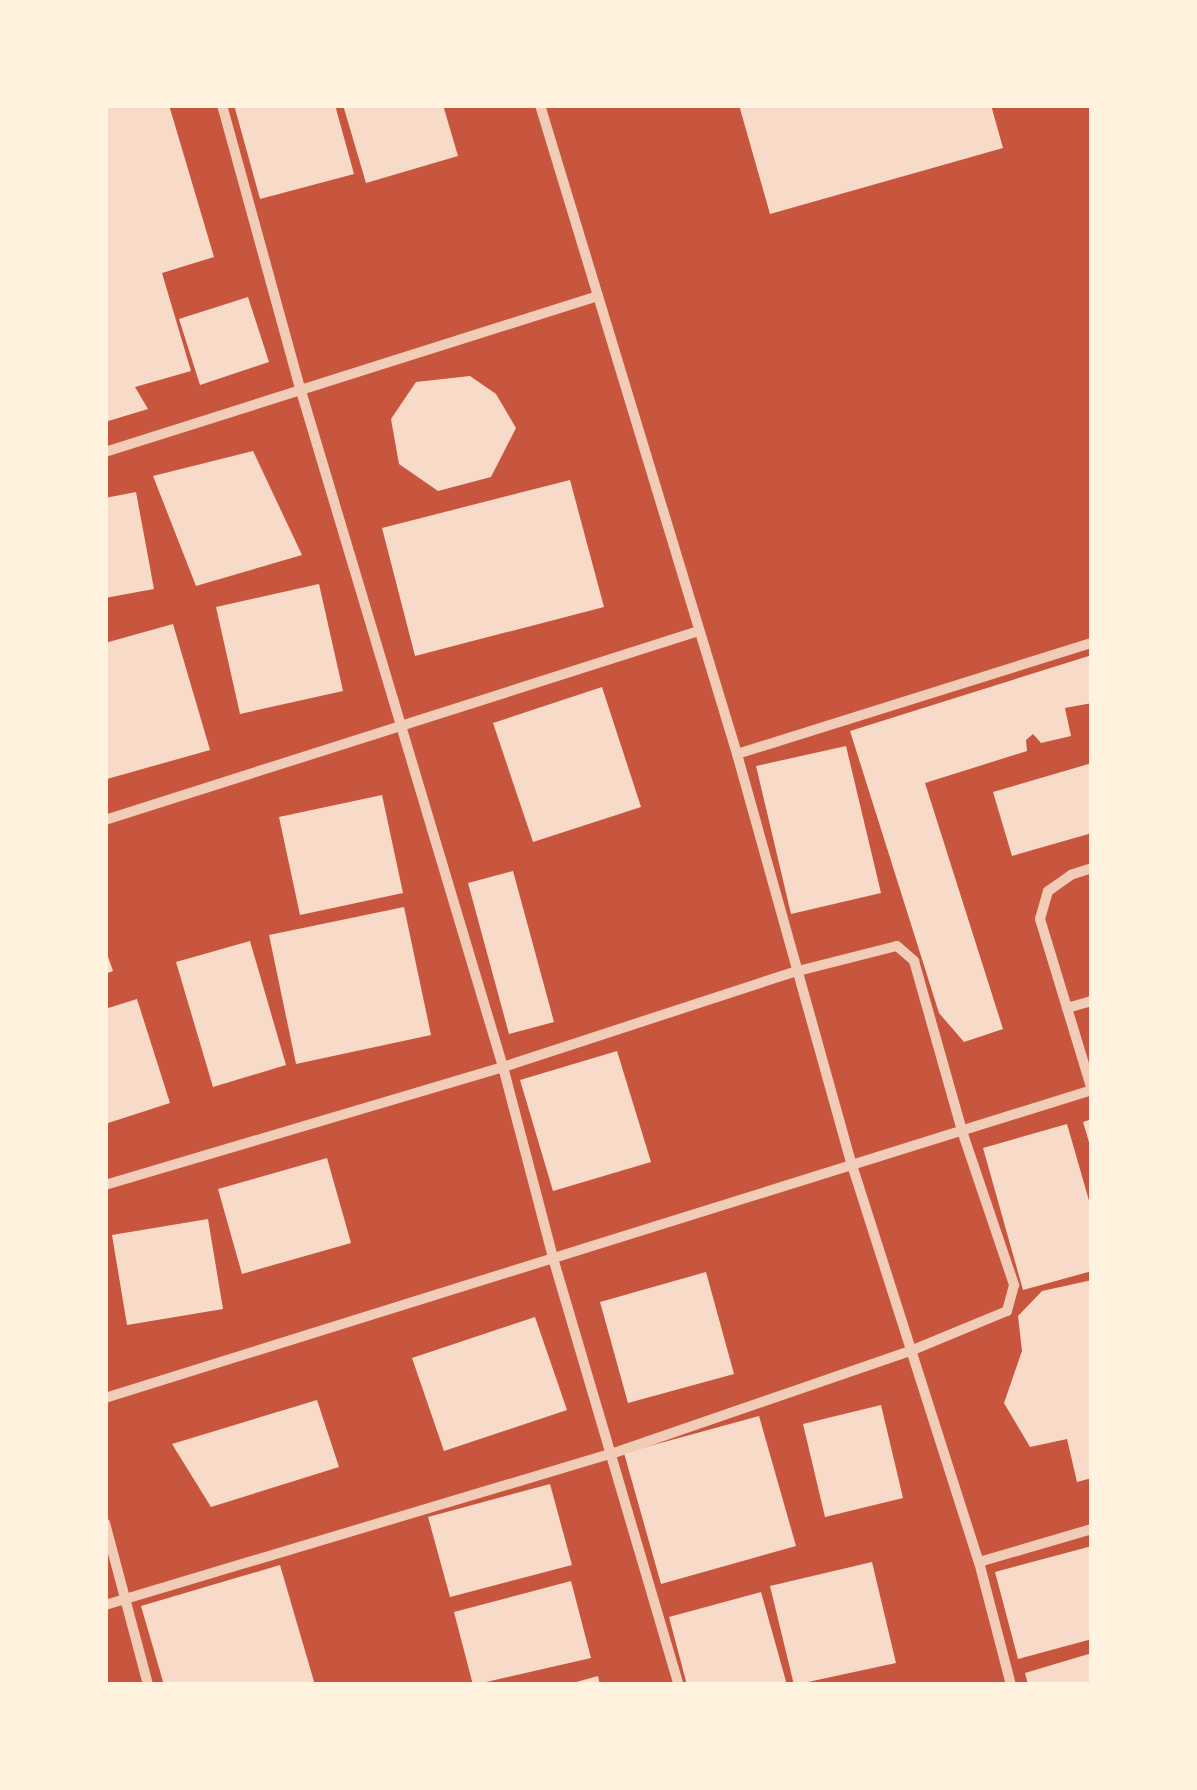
<!DOCTYPE html>
<html>
<head>
<meta charset="utf-8">
<style>
  body { margin:0 }
  #map { position:relative; width:1197px; height:1790px; overflow:hidden; background:#c8553d; font-family:"DejaVu Sans",sans-serif }
  div>[style] { position:absolute }
  .building>* { inset:0; background:#f7dbc8 }
  .minor>* { height:10px; margin:-5px; padding:0 5px; transform-origin:5px; border-radius:5px; background:#f1ccb7 }
  span { translate:-50% -50%; white-space:nowrap; text-align:center; line-height:1.15; -webkit-text-stroke:10px #fff3e0; paint-order:stroke }
  .frame { position:absolute; inset:0; border:108px solid #fff3e0; pointer-events:none }
</style>
</head>
<body>
<div id="map">
  <div class="building">
    <div style="clip-path:polygon(105px 105px,169px 105px,214px 257px,162px 273px,191px 371px,135px 387px,148px 409px,105px 422px)"></div>
    <div style="clip-path:polygon(234px 105px,335px 105px,354px 174px,260px 199px)"></div>
    <div style="clip-path:polygon(343px 105px,443px 105px,458px 156px,366px 183px)"></div>
    <div style="clip-path:polygon(739px 105px,991px 105px,1003px 148px,770px 214px)"></div>
    <div style="clip-path:polygon(248px 297px,269px 362px,200px 385px,179px 319px)"></div>
    <div style="clip-path:polygon(470px 376px,496px 394px,516px 428px,491px 477px,438px 491px,399px 464px,391px 419px,416px 382px)"></div>
    <div style="clip-path:polygon(253px 451px,302px 555px,196px 586px,153px 476px)"></div>
    <div style="clip-path:polygon(570px 480px,604px 607px,415px 656px,382px 528px)"></div>
    <div style="clip-path:polygon(136px 492px,154px 589px,105px 598px,105px 498px)"></div>
    <div style="clip-path:polygon(319px 584px,343px 691px,240px 714px,216px 607px)"></div>
    <div style="clip-path:polygon(173px 624px,210px 750px,107px 779px,105px 643px)"></div>
    <div style="clip-path:polygon(1092px 655px,1092px 703px,1065px 708px,1071px 736px,1041px 743px,1033px 734px,1026px 740px,1027px 751px,925px 783px,1003px 1029px,964px 1042px,939px 1013px,850px 731px)"></div>
    <div style="clip-path:polygon(602px 687px,641px 807px,533px 842px,493px 723px)"></div>
    <div style="clip-path:polygon(846px 746px,881px 893px,791px 914px,756px 766px)"></div>
    <div style="clip-path:polygon(1092px 763px,1092px 833px,1012px 856px,993px 792px)"></div>
    <div style="clip-path:polygon(382px 795px,403px 893px,300px 915px,279px 817px)"></div>
    <div style="clip-path:polygon(513px 871px,554px 1022px,509px 1034px,468px 883px)"></div>
    <div style="clip-path:polygon(404px 907px,431px 1035px,296px 1064px,269px 935px)"></div>
    <div style="clip-path:polygon(250px 941px,286px 1065px,213px 1087px,176px 962px)"></div>
    <div style="clip-path:polygon(105px 948px,113px 971px,105px 974px)"></div>
    <div style="clip-path:polygon(137px 999px,170px 1103px,105px 1124px,105px 1009px)"></div>
    <div style="clip-path:polygon(617px 1051px,651px 1162px,553px 1191px,520px 1080px)"></div>
    <div style="clip-path:polygon(1092px 1119px,1092px 1149px,1091px 1149px,1083px 1122px)"></div>
    <div style="clip-path:polygon(1067px 1124px,1092px 1211px,1092px 1271px,1023px 1290px,983px 1148px)"></div>
    <div style="clip-path:polygon(327px 1158px,351px 1243px,242px 1274px,218px 1189px)"></div>
    <div style="clip-path:polygon(208px 1219px,223px 1309px,127px 1325px,112px 1235px)"></div>
    <div style="clip-path:polygon(706px 1272px,734px 1374px,628px 1403px,600px 1302px)"></div>
    <div style="clip-path:polygon(1092px 1280px,1092px 1478px,1077px 1482px,1067px 1439px,1030px 1447px,1004px 1403px,1022px 1351px,1018px 1316px,1042px 1291px)"></div>
    <div style="clip-path:polygon(535px 1317px,567px 1410px,444px 1451px,412px 1358px)"></div>
    <div style="clip-path:polygon(317px 1400px,339px 1467px,211px 1507px,172px 1444px)"></div>
    <div style="clip-path:polygon(881px 1405px,903px 1498px,825px 1517px,803px 1424px)"></div>
    <div style="clip-path:polygon(759px 1416px,796px 1546px,661px 1584px,624px 1453px)"></div>
    <div style="clip-path:polygon(550px 1484px,572px 1565px,450px 1597px,428px 1517px)"></div>
    <div style="clip-path:polygon(1092px 1546px,1092px 1639px,1018px 1659px,995px 1572px)"></div>
    <div style="clip-path:polygon(872px 1562px,896px 1663px,794px 1685px,770px 1586px)"></div>
    <div style="clip-path:polygon(280px 1565px,315px 1685px,164px 1685px,141px 1606px)"></div>
    <div style="clip-path:polygon(571px 1581px,591px 1658px,473px 1685px,454px 1612px)"></div>
    <div style="clip-path:polygon(761px 1592px,787px 1685px,687px 1685px,669px 1617px)"></div>
    <div style="clip-path:polygon(1092px 1653px,1092px 1685px,1028px 1685px,1025px 1673px)"></div>
    <div style="clip-path:polygon(598px 1676px,600px 1685px,569px 1685px,569px 1684px)"></div>
  </div>
  <div class="minor">
    <div style="left:222px;top:105px;width:297px;rotate:74.6deg"></div>
    <div style="left:301px;top:391px;width:706px;rotate:73.36deg"></div>
    <div style="left:503px;top:1067px;width:197px;rotate:75.3deg"></div>
    <div style="left:553px;top:1258px;width:445px;rotate:73.6deg"></div>
    <div style="left:540px;top:105px;width:678px;rotate:73.11deg"></div>
    <div style="left:737px;top:754px;width:427px;rotate:74.4deg"></div>
    <div style="left:852px;top:1165px;width:417px;rotate:72.3deg"></div>
    <div style="left:979px;top:1562px;width:127px;rotate:75.4deg"></div>
    <div style="left:105px;top:452px;width:517px;rotate:-17.56deg"></div>
    <div style="left:737px;top:754px;width:372px;rotate:-17.4deg"></div>
    <div style="left:105px;top:820px;width:623px;rotate:-17.65deg"></div>
    <div style="left:1092px;top:868px;width:22px;rotate:162deg"></div>
    <div style="left:1071px;top:875px;width:28px;rotate:145deg"></div>
    <div style="left:1048px;top:891px;width:29px;rotate:106deg"></div>
    <div style="left:1040px;top:919px;width:179px;rotate:73.1deg"></div>
    <div style="left:1067px;top:1008px;width:26px;rotate:-16deg"></div>
    <div style="left:105px;top:1185px;width:415px;rotate:-16.5deg"></div>
    <div style="left:503px;top:1067px;width:306px;rotate:-18.1deg"></div>
    <div style="left:794px;top:972px;width:106px;rotate:-14.2deg"></div>
    <div style="left:897px;top:946px;width:23px;rotate:41deg"></div>
    <div style="left:914px;top:961px;width:177px;rotate:74.2deg"></div>
    <div style="left:962px;top:1131px;width:163px;rotate:71.3deg"></div>
    <div style="left:1014px;top:1285px;width:27px;rotate:105deg"></div>
    <div style="left:1007px;top:1311px;width:105px;rotate:157.6deg"></div>
    <div style="left:910px;top:1351px;width:314px;rotate:161deg"></div>
    <div style="left:613px;top:1453px;width:530px;rotate:163.34deg"></div>
    <div style="left:105px;top:1398px;width:1034px;rotate:-17.33deg"></div>
    <div style="left:105px;top:1523px;width:168px;rotate:75.1deg"></div>
    <div style="left:979px;top:1562px;width:118px;rotate:-16.3deg"></div>
  </div>
  <div class="frame"></div>
</div>
</body>
</html>
